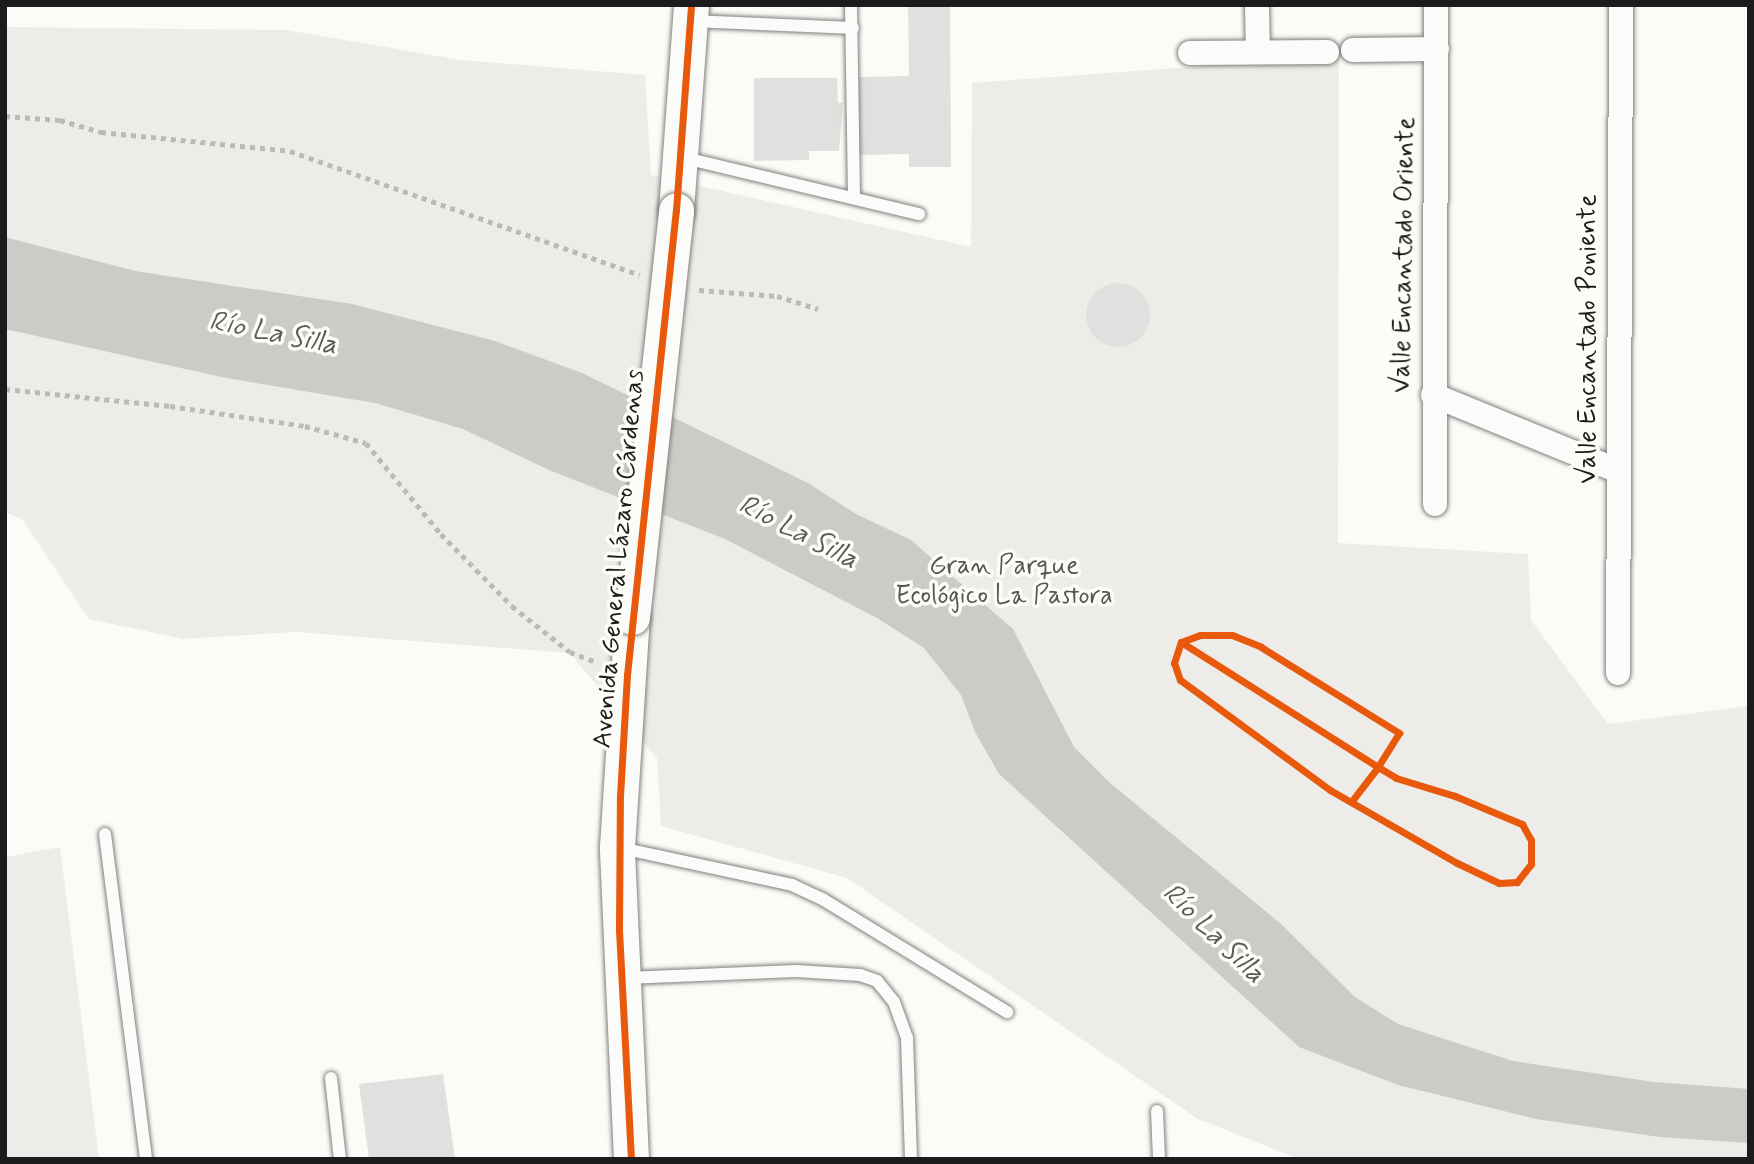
<!DOCTYPE html>
<html>
<head>
<meta charset="utf-8">
<style>
  body { margin:0 }
  #map { position:relative; width:1754px; height:1164px; overflow:hidden; background:#fcfbf8; font-family:Mynerve,sans-serif }
  div>[style] { position:absolute }
  .green>* { inset:0; background:#edece8 }
  .water>* { inset:0; background:#cccbc7 }
  .building>* { inset:0; background:#e1e0de }
  .round { border-radius:50% }
  .path>* { height:4.5px; margin-top:-2.25px; transform-origin:0; background:repeating-linear-gradient(90deg,#bbbab8 0 5px,transparent 0 10px) }
  .roads { filter:drop-shadow(0 0 2px #81807f) drop-shadow(0 0 2px #81807f) }
  .lane>* { height:12px; margin:-6px; padding:0 6px; transform-origin:6px; border-radius:6px; background:#fbfbf9 }
  .street>* { height:24px; margin:-12px; padding:0 12px; transform-origin:12px; border-radius:12px; background:#fbfbf9 }
  .secondary>* { height:35px; margin:-17.5px; padding:0 17.5px; transform-origin:17.5px; border-radius:17.5px; background:#fbfbf9 }
  .bridges { filter:drop-shadow(0 0 2px #81807f) drop-shadow(0 0 2px #81807f) }
  .secondary-bridge>* { height:35px; margin:-17.5px; padding:0 17.5px; transform-origin:17.5px; border-radius:17.5px; background:#fbfbf9 }
  .cycleway>* { height:7px; margin:-3.5px; padding:0 3.5px; transform-origin:3.5px; border-radius:3.5px; background:#e8590c }
  span { translate:-50% -50%; white-space:nowrap; text-align:center; line-height:1.15; -webkit-text-stroke:7px #fdfcf7; paint-order:stroke }
  .street-label { font-size:26px; color:#1c1c1c }
  .park-label { font-size:26px; color:#575655 }
  .water-label { font-size:28px; color:#5a5a58; font-style:italic }
  .frame { position:absolute; inset:0; border:7px solid #1c1c1c; pointer-events:none }
</style>
</head>
<body>
<div id="map">
  <div class="green">
    <div style="clip-path:polygon(5px 27px,286px 30px,461px 60px,645px 75px,651px 175px,971px 247px,972px 83px,1339px 56px,1338px 543px,1528px 554px,1531px 620px,1608px 724px,1749px 706px,1749px 1159px,1299px 1159px,1198px 1119px,847px 878px,661px 826px,657px 758px,570px 653px,296px 632px,183px 639px,89px 619px,23px 520px,5px 512px)"></div>
    <div style="clip-path:polygon(60px 847px,99px 1159px,5px 1159px,5px 857px)"></div>
  </div>
  <div class="water">
    <div style="clip-path:polygon(5px 237px,135px 271px,352px 304px,495px 341px,582px 373px,808px 483px,856px 514px,911px 540px,1013px 629px,1074px 747px,1109px 782px,1281px 924px,1355px 997px,1398px 1024px,1513px 1061px,1654px 1082px,1749px 1089px,1749px 1143px,1659px 1137px,1536px 1119px,1398px 1085px,1299px 1047px,999px 774px,975px 732px,961px 695px,924px 648px,877px 618px,725px 539px,549px 470px,463px 429px,375px 403px,226px 378px,5px 329px)"></div>
  </div>
  <div class="building">
    <div style="clip-path:polygon(908px 5px,950px 5px,951px 167px,909px 167px,909px 154px,859px 155px,859px 77px,909px 76px)"></div>
    <div style="clip-path:polygon(754px 78px,837px 78px,838px 103px,843px 103px,839px 151px,809px 151px,809px 160px,754px 161px)"></div>
    <div class="round" style="left:1086px;top:283px;width:64px;height:64px"></div>
    <div style="clip-path:polygon(443px 1074px,455px 1159px,369px 1159px,359px 1084px)"></div>
  </div>
  <div class="path">
    <div style="left:5px;top:116px;width:55px;rotate:4.2deg"></div>
    <div style="left:60px;top:120px;width:43px;rotate:16.3deg"></div>
    <div style="left:101px;top:132px;width:190px;rotate:5.7deg"></div>
    <div style="left:290px;top:151px;width:371px;rotate:19.5deg"></div>
    <div style="left:699px;top:290px;width:78px;rotate:4.4deg"></div>
    <div style="left:777px;top:296px;width:43px;rotate:17.6deg"></div>
    <div style="left:5px;top:389px;width:166px;rotate:5.9deg"></div>
    <div style="left:170px;top:406px;width:136px;rotate:8.4deg"></div>
    <div style="left:305px;top:426px;width:63px;rotate:15.6deg"></div>
    <div style="left:366px;top:443px;width:118px;rotate:50.5deg"></div>
    <div style="left:441px;top:534px;width:101px;rotate:45.4deg"></div>
    <div style="left:512px;top:606px;width:74px;rotate:38.4deg"></div>
    <div style="left:570px;top:652px;width:30px;rotate:21deg"></div>
  </div>
  <div class="roads">
    <div class="lane">
      <div style="left:851px;top:5px;width:191px;rotate:89.1deg"></div>
      <div style="left:692px;top:21px;width:161px;rotate:2.5deg"></div>
      <div style="left:681px;top:157px;width:245px;rotate:13.5deg"></div>
      <div style="left:105px;top:834px;width:328px;rotate:82.8deg"></div>
      <div style="left:621px;top:848px;width:175px;rotate:12.2deg"></div>
      <div style="left:792px;top:885px;width:35px;rotate:25deg"></div>
      <div style="left:824px;top:900px;width:215px;rotate:31.5deg"></div>
      <div style="left:626px;top:978px;width:170px;rotate:-2.4deg"></div>
      <div style="left:796px;top:971px;width:64px;rotate:3.6deg"></div>
      <div style="left:860px;top:975px;width:18px;rotate:19deg"></div>
      <div style="left:877px;top:981px;width:27px;rotate:51deg"></div>
      <div style="left:894px;top:1002px;width:38px;rotate:70deg"></div>
      <div style="left:907px;top:1038px;width:121px;rotate:88.1deg"></div>
      <div style="left:331px;top:1078px;width:81px;rotate:83.7deg"></div>
      <div style="left:1157px;top:1111px;width:48px;rotate:87.6deg"></div>
    </div>
    <div class="street">
      <div style="left:1257px;top:5px;width:46px;rotate:88.8deg"></div>
      <div style="left:1353px;top:50px;width:84px;rotate:-0.7deg"></div>
      <div style="left:1190px;top:53px;width:137px;rotate:-0.4deg"></div>
      <div style="left:1433px;top:395px;width:200px;rotate:22.3deg"></div>
      <div style="left:1435px;top:504px;width:499px;rotate:-89.9deg"></div>
      <div style="left:1618px;top:673px;width:668px;rotate:-89.74deg"></div>
    </div>
    <div class="secondary">
      <div style="left:676px;top:210px;width:206px;rotate:-85.8deg"></div>
      <div style="left:631px;top:1159px;width:312px;rotate:-92.6deg"></div>
      <div style="left:617px;top:847px;width:230px;rotate:-86.3deg"></div>
    </div>
  </div>
  <div class="bridges">
    <div class="secondary-bridge">
      <div style="left:632px;top:617px;width:409px;rotate:-83.8deg"></div>
    </div>
  </div>
  <div class="cycleway">
    <div style="left:1181px;top:642px;width:233px;rotate:32.4deg"></div>
    <div style="left:1378px;top:767px;width:21px;rotate:31deg"></div>
    <div style="left:1396px;top:778px;width:62px;rotate:17deg"></div>
    <div style="left:1455px;top:796px;width:73px;rotate:22.7deg"></div>
    <div style="left:1522px;top:824px;width:18px;rotate:61deg"></div>
    <div style="left:1531px;top:840px;width:24px;rotate:90deg"></div>
    <div style="left:1531px;top:864px;width:23px;rotate:128deg"></div>
    <div style="left:1517px;top:882px;width:18px;rotate:177deg"></div>
    <div style="left:1499px;top:883px;width:47px;rotate:-154.5deg"></div>
    <div style="left:1457px;top:863px;width:146px;rotate:-150.1deg"></div>
    <div style="left:1330px;top:790px;width:186px;rotate:-143.7deg"></div>
    <div style="left:1180px;top:680px;width:18px;rotate:-109deg"></div>
    <div style="left:1174px;top:663px;width:22px;rotate:-72deg"></div>
    <div style="left:1181px;top:642px;width:20px;rotate:-20deg"></div>
    <div style="left:1200px;top:635px;width:32px"></div>
    <div style="left:1232px;top:635px;width:31px;rotate:22deg"></div>
    <div style="left:1261px;top:647px;width:163px;rotate:31.9deg"></div>
    <div style="left:1399px;top:733px;width:40px;rotate:122deg"></div>
    <div style="left:1378px;top:767px;width:44px;rotate:127.6deg"></div>
    <div style="left:631px;top:1159px;width:230px;rotate:-93deg"></div>
    <div style="left:619px;top:929px;width:133px;rotate:-89.6deg"></div>
    <div style="left:620px;top:796px;width:121px;rotate:-86.7deg"></div>
    <div style="left:627px;top:675px;width:468px;rotate:-84deg"></div>
    <div style="left:676px;top:210px;width:206px;rotate:-85.8deg"></div>
  </div>
  <div class="street-label">
    <span style="left:1405px;top:255px;rotate:-89deg">Valle Encantado Oriente</span>
    <span style="left:1589px;top:339px;rotate:-90deg">Valle Encantado Poniente</span>
    <span style="left:620px;top:559px;rotate:-85deg">Avenida General Lázaro Cárdenas</span>
  </div>
  <div class="park-label">
    <span style="left:1004px;top:582px">Gran Parque<br>Ecológico La Pastora</span>
  </div>
  <div class="water-label">
    <span style="left:273px;top:334px;rotate:11deg">Río La Silla</span>
    <span style="left:798px;top:533px;rotate:27deg">Río La Silla</span>
    <span style="left:1213px;top:934px;rotate:44deg">Río La Silla</span>
  </div>
  <div class="frame"></div>
</div>
</body>
</html>
